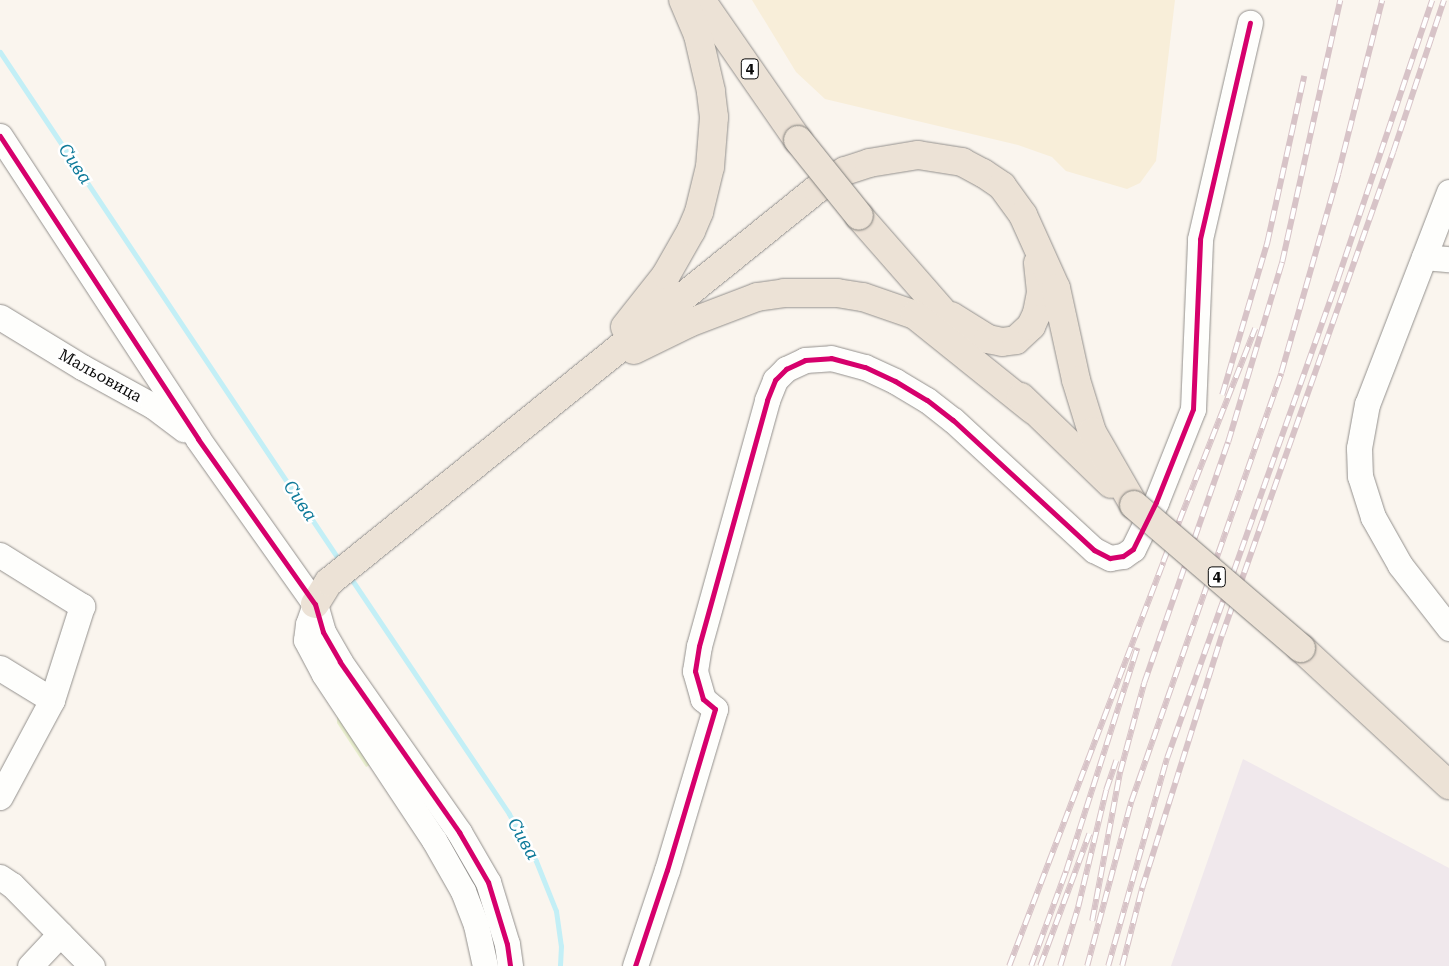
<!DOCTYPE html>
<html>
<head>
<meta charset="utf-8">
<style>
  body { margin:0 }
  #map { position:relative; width:1449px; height:966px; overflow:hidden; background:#faf5ee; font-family:"Roboto Serif",serif }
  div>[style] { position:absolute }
  .industrial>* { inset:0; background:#f0e8ec }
  .farmland>* { inset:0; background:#f8eed9 }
  .green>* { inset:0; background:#e9efcd }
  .stream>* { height:5px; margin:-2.5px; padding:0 2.5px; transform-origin:2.5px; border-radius:2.5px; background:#c3eff6 }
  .roads { filter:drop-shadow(0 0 1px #93908d) drop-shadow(0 0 1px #93908d) }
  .minor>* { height:25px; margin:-12.5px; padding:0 12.5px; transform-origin:12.5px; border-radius:12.5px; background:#fefefc }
  .major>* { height:28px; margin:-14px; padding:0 14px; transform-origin:14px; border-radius:14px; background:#ece2d6 }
  .rail>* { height:5.5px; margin-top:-2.75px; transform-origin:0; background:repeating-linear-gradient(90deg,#fff 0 11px,#d7c3c7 0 22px); box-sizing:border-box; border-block:1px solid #d7c3c7 }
  .bridges { filter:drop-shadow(0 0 1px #807e7a) drop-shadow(0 0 1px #807e7a) }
  .major-bridge>* { height:28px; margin:-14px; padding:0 14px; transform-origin:14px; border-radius:14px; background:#ece2d6 }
  .cycleway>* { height:5px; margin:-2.5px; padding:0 2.5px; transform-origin:2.5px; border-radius:2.5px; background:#d6006c }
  span { translate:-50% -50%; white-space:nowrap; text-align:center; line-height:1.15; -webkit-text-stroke:5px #fff; paint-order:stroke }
  .shield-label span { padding:1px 4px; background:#fff; border:1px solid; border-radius:4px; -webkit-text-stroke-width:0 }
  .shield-label { font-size:15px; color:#0b0b0b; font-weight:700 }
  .street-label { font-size:16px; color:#0b0b0b }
  .water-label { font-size:18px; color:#107b9a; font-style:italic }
</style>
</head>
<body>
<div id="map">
  <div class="industrial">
    <div style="clip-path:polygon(1243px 759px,1449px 868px,1449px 966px,1171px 966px)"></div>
  </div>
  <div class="farmland">
    <div style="clip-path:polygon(752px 0,1175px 0,1156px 161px,1140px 183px,1127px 189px,1066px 171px,1052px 157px,1018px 145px,825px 99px,796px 72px)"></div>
  </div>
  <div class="green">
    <div style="clip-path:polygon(337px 717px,343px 719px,372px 764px,366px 767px,337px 723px)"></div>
  </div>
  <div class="stream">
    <div style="left:0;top:52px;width:614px;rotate:56.28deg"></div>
    <div style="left:350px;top:577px;width:285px;rotate:56.1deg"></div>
    <div style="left:509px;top:814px;width:54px;rotate:60.1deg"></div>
    <div style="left:536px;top:861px;width:54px;rotate:68.2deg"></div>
    <div style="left:556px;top:911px;width:35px;rotate:82deg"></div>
    <div style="left:561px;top:946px;width:20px;rotate:93deg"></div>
  </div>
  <div class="roads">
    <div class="minor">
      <div style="left:0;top:136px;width:362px;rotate:56.8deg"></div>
      <div style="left:198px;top:439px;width:202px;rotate:54.7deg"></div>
      <div style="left:315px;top:604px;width:29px;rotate:74deg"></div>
      <div style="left:323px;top:632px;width:34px;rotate:60deg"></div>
      <div style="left:340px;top:662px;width:208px;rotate:55deg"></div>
      <div style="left:459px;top:832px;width:58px;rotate:59.9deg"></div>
      <div style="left:488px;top:882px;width:65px;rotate:73deg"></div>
      <div style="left:507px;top:944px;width:22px;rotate:82deg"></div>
      <div style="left:1449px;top:192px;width:227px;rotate:111.1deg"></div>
      <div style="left:1367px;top:404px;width:45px;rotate:100.3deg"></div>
      <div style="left:1359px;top:448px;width:28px;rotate:88deg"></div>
      <div style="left:1360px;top:476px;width:43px;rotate:72.4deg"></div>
      <div style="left:1373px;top:517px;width:55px;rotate:60.6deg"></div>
      <div style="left:1400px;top:565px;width:80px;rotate:52.1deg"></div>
      <div style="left:1424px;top:257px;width:25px;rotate:5deg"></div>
      <div style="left:0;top:317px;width:96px;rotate:31.4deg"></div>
      <div style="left:82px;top:367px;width:81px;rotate:28.8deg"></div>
      <div style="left:153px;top:406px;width:39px;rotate:37deg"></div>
      <div style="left:0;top:555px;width:97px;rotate:31.9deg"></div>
      <div style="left:82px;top:606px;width:99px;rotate:107.7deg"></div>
      <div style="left:52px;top:700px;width:110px;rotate:118.2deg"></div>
      <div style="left:315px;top:604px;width:21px;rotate:109deg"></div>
      <div style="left:308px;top:624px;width:16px;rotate:97deg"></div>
      <div style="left:306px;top:640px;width:38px;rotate:62deg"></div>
      <div style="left:324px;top:674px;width:199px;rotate:56.5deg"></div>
      <div style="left:434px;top:840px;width:59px;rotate:60.4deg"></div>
      <div style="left:463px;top:891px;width:36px;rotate:69deg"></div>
      <div style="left:476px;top:925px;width:42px;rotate:77.6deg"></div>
      <div style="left:0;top:668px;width:61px;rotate:31.6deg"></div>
      <div style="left:0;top:877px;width:14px;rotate:34deg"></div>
      <div style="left:12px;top:885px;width:114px;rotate:45.4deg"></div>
      <div style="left:30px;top:966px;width:44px;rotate:-46.8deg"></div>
      <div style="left:635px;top:966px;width:101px;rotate:-71.6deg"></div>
      <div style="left:667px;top:870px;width:168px;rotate:-73.4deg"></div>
      <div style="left:715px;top:709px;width:16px;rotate:-140deg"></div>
      <div style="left:703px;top:699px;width:29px;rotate:-106deg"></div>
      <div style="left:695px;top:671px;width:25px;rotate:-81deg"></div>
      <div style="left:699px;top:646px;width:255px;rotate:-74.5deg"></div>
      <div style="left:767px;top:400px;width:22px;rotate:-68deg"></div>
      <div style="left:775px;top:380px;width:16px;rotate:-45deg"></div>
      <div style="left:786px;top:369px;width:21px;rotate:-25deg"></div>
      <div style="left:805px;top:360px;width:26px;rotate:-4deg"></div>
      <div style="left:831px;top:358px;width:35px;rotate:15deg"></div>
      <div style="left:865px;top:367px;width:33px;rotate:25deg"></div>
      <div style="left:895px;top:381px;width:37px;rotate:31deg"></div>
      <div style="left:927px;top:400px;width:33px;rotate:38deg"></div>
      <div style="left:953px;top:420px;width:192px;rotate:42.7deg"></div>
      <div style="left:1094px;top:550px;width:18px;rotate:27deg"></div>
      <div style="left:1110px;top:558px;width:13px;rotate:-9deg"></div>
      <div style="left:1123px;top:556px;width:12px;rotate:-35deg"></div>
      <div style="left:1133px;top:549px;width:52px;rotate:-63.9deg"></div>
      <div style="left:1156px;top:502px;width:100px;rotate:-68.3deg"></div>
      <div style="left:1193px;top:409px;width:170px;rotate:-87.6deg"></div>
      <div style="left:1200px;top:239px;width:222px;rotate:-77deg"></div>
    </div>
    <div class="major">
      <div style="left:701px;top:0;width:170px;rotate:55.3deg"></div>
      <div style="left:859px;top:216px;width:161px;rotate:48.8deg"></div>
      <div style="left:951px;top:316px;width:44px;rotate:31.9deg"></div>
      <div style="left:988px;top:339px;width:14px;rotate:12deg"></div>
      <div style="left:1002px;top:342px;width:14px;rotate:-8deg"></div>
      <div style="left:1016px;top:340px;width:21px;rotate:-43deg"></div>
      <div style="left:1031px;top:326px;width:14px;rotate:-65deg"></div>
      <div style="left:1037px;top:313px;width:21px;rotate:-79deg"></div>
      <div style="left:1041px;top:292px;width:29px;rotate:-96deg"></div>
      <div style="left:625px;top:327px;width:66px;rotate:-51.7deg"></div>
      <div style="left:666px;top:275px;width:51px;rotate:-60.4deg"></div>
      <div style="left:691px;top:231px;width:21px;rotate:-67deg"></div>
      <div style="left:699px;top:212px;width:46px;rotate:-76.3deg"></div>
      <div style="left:710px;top:167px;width:50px;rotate:-85.4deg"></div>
      <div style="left:714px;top:117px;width:26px;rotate:-97deg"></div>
      <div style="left:711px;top:91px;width:57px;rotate:-103.1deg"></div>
      <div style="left:698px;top:35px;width:38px;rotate:-113deg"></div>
      <div style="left:634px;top:350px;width:61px;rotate:-26.1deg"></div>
      <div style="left:689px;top:323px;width:73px;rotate:-20.9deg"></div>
      <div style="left:757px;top:297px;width:27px;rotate:-8deg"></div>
      <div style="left:784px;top:293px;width:53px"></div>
      <div style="left:837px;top:293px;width:26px;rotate:9deg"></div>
      <div style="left:863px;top:297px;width:55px;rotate:19.1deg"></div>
      <div style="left:915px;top:315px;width:151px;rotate:38.8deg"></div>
      <div style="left:1021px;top:397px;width:125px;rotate:44deg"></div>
      <div style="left:315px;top:604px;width:26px;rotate:-58deg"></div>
      <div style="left:329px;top:582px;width:627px;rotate:-38.85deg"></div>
      <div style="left:817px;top:189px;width:33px;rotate:-33deg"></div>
      <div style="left:845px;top:171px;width:25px;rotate:-18deg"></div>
      <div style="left:869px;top:163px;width:50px;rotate:-9.3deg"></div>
      <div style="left:918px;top:155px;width:45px;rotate:9deg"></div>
      <div style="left:962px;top:162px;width:24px;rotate:28deg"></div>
      <div style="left:983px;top:173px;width:23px;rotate:34deg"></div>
      <div style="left:1002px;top:186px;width:36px;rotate:54deg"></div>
      <div style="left:1023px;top:215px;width:80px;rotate:65.7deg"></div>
      <div style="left:1056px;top:288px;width:94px;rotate:77.7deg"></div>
      <div style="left:1076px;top:380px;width:54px;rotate:72.9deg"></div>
      <div style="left:1092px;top:432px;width:84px;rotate:60.1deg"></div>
      <div style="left:1301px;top:648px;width:202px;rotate:42.8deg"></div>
    </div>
  </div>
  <div class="rail">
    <div style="left:1222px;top:395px;width:159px;rotate:-73.5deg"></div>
    <div style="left:1267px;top:243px;width:171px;rotate:-77.5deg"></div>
    <div style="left:1092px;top:921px;width:152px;rotate:-79.4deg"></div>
    <div style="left:1120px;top:772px;width:92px;rotate:-74.9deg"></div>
    <div style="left:1144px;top:683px;width:255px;rotate:-70.8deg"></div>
    <div style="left:1228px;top:442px;width:188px;rotate:-73.3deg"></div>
    <div style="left:1282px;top:262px;width:268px;rotate:-77.5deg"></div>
    <div style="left:1009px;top:966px;width:432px;rotate:-69.1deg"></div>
    <div style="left:1163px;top:562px;width:251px;rotate:-68.5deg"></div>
    <div style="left:1031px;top:966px;width:101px;rotate:-69.8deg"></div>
    <div style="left:1066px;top:871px;width:234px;rotate:-72.3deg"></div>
    <div style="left:1040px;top:966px;width:141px;rotate:-69.6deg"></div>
    <div style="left:1060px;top:966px;width:62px;rotate:-73deg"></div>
    <div style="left:1078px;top:907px;width:120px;rotate:-76.5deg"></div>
    <div style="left:1106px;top:790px;width:31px;rotate:-71deg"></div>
    <div style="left:1087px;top:966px;width:170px;rotate:-75deg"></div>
    <div style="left:1131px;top:802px;width:454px;rotate:-70.7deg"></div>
    <div style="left:1281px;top:373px;width:207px;rotate:-74deg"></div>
    <div style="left:1338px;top:174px;width:179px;rotate:-75.8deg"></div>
    <div style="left:1108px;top:966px;width:216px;rotate:-74.2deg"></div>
    <div style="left:1167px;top:758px;width:510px;rotate:-70.39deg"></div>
    <div style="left:1338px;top:278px;width:293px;rotate:-71.3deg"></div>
    <div style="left:1122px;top:966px;width:81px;rotate:-75.6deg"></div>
    <div style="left:1142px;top:888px;width:265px;rotate:-72.5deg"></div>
    <div style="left:1222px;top:635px;width:512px;rotate:-70.5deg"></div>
    <div style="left:1393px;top:152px;width:160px;rotate:-71.5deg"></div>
  </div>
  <div class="bridges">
    <div class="major-bridge">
      <div style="left:798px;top:140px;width:97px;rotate:51.2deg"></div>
      <div style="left:1134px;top:505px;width:220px;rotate:40.6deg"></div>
    </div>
  </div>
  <div class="cycleway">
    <div style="left:0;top:136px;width:362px;rotate:56.8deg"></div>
    <div style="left:198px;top:439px;width:202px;rotate:54.7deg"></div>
    <div style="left:315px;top:604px;width:29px;rotate:74deg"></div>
    <div style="left:323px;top:632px;width:34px;rotate:60deg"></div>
    <div style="left:340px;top:662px;width:208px;rotate:55deg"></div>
    <div style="left:459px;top:832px;width:58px;rotate:59.9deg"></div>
    <div style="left:488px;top:882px;width:65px;rotate:73deg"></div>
    <div style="left:507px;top:944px;width:22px;rotate:82deg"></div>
    <div style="left:635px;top:966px;width:101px;rotate:-71.6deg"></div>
    <div style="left:667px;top:870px;width:168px;rotate:-73.4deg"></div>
    <div style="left:715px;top:709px;width:16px;rotate:-140deg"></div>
    <div style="left:703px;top:699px;width:29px;rotate:-106deg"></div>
    <div style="left:695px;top:671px;width:25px;rotate:-81deg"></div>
    <div style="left:699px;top:646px;width:255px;rotate:-74.5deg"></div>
    <div style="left:767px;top:400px;width:22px;rotate:-68deg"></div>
    <div style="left:775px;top:380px;width:16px;rotate:-45deg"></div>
    <div style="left:786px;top:369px;width:21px;rotate:-25deg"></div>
    <div style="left:805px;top:360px;width:26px;rotate:-4deg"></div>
    <div style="left:831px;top:358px;width:35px;rotate:15deg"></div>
    <div style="left:865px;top:367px;width:33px;rotate:25deg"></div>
    <div style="left:895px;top:381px;width:37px;rotate:31deg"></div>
    <div style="left:927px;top:400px;width:33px;rotate:38deg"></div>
    <div style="left:953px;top:420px;width:192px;rotate:42.7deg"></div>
    <div style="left:1094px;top:550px;width:18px;rotate:27deg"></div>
    <div style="left:1110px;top:558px;width:13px;rotate:-9deg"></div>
    <div style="left:1123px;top:556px;width:12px;rotate:-35deg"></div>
    <div style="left:1133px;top:549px;width:52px;rotate:-63.9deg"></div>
    <div style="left:1156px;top:502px;width:100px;rotate:-68.3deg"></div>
    <div style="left:1193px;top:409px;width:170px;rotate:-87.6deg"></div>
    <div style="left:1200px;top:239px;width:222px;rotate:-77deg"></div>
  </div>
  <div class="shield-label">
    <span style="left:750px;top:69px">4</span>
    <span style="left:1217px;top:577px">4</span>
  </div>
  <div class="street-label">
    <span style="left:100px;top:376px;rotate:29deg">Мальовица</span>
  </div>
  <div class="water-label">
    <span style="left:75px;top:164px;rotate:56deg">Сива</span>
    <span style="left:300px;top:501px;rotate:56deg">Сива</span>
    <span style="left:523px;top:839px;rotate:60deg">Сива</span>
  </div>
</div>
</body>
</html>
